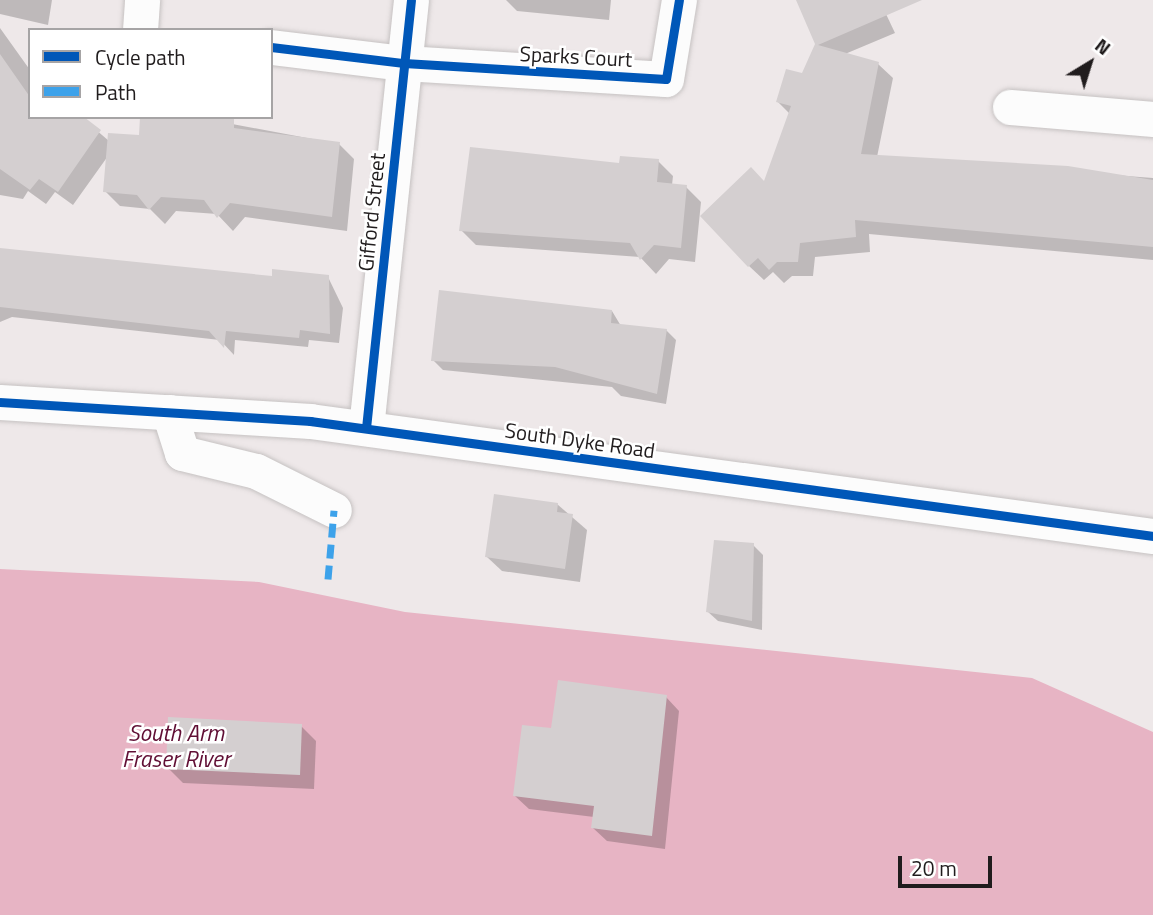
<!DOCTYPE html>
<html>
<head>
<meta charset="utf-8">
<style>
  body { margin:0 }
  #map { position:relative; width:1153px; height:915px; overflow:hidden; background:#eee8e9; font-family:"Titillium Web",sans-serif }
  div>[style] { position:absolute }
  .water>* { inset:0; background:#e7b4c4 }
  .shadow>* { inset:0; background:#0003 }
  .building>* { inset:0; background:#d4cfd0 }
  .roads { filter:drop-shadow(0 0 2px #c6c2c2) drop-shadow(0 0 2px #c6c2c2) }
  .minor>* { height:35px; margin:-17.5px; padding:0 17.5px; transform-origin:17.5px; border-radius:17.5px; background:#fcfcfc }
  .quiet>* { height:7px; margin-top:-3.5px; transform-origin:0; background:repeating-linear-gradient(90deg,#3da2ea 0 14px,transparent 0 21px) }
  .cycleway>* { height:9px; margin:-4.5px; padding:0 4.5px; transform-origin:4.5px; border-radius:4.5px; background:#0057b8 }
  span { translate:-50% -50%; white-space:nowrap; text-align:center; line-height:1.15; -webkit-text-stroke:5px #fff; paint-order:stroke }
  .street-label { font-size:21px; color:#201c1d }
  .water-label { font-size:23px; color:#600e34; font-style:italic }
  .legend { position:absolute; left:28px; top:28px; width:245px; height:91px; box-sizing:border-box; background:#fff; border:2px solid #a6a4a5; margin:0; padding:9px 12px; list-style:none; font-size:21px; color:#201c1d }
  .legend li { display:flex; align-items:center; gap:14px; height:35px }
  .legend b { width:35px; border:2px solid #a6a4a5 }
  .north { position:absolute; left:1055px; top:28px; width:70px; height:70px; -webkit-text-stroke:5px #fff; paint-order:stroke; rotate:38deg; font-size:19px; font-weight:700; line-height:28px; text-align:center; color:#201c1d }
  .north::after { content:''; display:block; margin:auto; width:24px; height:32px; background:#201c1d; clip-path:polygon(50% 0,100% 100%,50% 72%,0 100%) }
  .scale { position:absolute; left:898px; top:856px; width:94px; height:32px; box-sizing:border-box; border:4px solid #201c1d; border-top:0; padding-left:9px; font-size:21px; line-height:24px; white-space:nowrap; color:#201c1d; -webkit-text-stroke:5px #fff; paint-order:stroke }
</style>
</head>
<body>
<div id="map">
  <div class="water">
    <div style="clip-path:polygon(0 569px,259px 582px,405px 612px,1032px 678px,1153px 732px,1153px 915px,0 915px)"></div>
  </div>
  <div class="shadow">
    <div style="clip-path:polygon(0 0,52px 0,48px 25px,0 14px)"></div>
    <div style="clip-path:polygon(506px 0,611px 0,609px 20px,517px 11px)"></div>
    <div style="clip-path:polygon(798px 0,896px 0,886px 14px,895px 33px,845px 54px,878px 64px,893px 78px,877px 157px,1153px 178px,1153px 260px,869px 234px,870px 252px,815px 257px,813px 276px,792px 276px,784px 283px,773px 272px,764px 280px,749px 266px,765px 184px,790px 114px,778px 102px,803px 75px,817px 44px)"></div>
    <div style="clip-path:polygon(0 28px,30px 70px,30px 117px,81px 117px,109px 141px,140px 137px,142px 117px,195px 117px,339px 144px,354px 159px,347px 231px,245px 217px,233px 231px,217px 214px,176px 211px,165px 224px,150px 209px,120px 206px,105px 191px,108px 156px,73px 205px,55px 192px,46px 204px,28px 191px,23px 199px,0 195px)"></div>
    <div style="clip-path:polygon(658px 161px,673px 176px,672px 185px,686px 187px,701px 202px,695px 262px,669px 259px,656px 274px,640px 257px,476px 245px,461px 230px,621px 165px)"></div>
    <div style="clip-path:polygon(0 250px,273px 278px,328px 277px,343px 308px,339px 343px,309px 340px,308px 347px,235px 340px,234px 355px,220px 340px,12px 317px,0 322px)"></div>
    <div style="clip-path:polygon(612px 311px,621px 326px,666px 330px,676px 340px,666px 404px,621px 396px,612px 387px,443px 370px,433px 360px)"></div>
    <div style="clip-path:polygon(557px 504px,587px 530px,580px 582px,502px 571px,487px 557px)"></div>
    <div style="clip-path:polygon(753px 545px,763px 555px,762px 630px,718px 621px,707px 611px)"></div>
    <div style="clip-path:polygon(666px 697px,679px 711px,665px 849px,607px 841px,593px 828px,594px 817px,529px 809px,515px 796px,553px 730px)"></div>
    <div style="clip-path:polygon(301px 726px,316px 741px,314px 789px,183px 783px,168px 768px)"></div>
  </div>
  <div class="building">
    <div style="clip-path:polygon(796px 0,922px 0,818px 45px,879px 62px,861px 154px,1068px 166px,1153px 180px,1153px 247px,855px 220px,856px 237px,800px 243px,798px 262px,777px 262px,769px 270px,758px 258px,748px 267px,700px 216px,751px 167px,764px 181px,791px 106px,776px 102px,786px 69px,802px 73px,815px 44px)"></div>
    <div style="clip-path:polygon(0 54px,30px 97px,30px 117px,84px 117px,101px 130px,58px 192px,39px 179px,30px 190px,0 169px)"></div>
    <div style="clip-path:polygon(140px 117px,234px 119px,234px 128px,340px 142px,332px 217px,230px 203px,217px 218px,204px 200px,161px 197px,149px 210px,137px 195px,103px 192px,108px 133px,139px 135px)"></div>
    <div style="clip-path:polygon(470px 147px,619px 163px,620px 156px,659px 159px,657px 182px,687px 185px,681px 248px,654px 245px,640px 260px,630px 243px,459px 231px)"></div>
    <div style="clip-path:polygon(0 248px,272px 276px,272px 269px,329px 275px,330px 334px,300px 330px,299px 338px,226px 331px,224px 348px,209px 331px,0 307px)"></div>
    <div style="clip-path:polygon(439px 290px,612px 310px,611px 323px,667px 329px,657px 394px,555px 367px,431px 361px)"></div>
    <div style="clip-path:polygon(494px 494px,558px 503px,557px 512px,573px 514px,565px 569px,485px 557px)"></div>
    <div style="clip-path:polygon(714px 540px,754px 543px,752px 621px,706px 612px)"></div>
    <div style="clip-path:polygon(558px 680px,667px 695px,652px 836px,591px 828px,594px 806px,513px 796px,522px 725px,551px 728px)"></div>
    <div style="clip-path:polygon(168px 717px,302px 724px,300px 775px,166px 769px)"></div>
  </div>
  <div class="roads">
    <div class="minor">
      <div style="left:140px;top:30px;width:30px;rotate:-86deg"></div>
      <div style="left:271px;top:47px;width:134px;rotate:6.9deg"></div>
      <div style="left:404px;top:63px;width:262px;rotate:3.5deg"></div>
      <div style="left:666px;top:79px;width:80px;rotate:-80.7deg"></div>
      <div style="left:1010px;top:107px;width:144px;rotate:4.8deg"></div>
      <div style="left:0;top:402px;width:311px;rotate:3.5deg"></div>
      <div style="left:310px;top:421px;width:851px;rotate:7.77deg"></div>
      <div style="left:169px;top:412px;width:43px;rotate:72.4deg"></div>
      <div style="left:182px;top:453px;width:76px;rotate:13.7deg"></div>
      <div style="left:256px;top:471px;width:87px;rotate:26.6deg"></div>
      <div style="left:366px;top:428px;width:430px;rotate:-84deg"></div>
    </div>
  </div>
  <div class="quiet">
    <div style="left:328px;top:579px;width:69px;rotate:-85deg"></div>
  </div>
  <div class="cycleway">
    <div style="left:271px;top:47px;width:134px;rotate:6.9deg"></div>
    <div style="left:404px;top:63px;width:262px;rotate:3.5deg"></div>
    <div style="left:666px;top:79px;width:80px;rotate:-80.7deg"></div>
    <div style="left:0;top:402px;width:311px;rotate:3.5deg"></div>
    <div style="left:310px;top:421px;width:851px;rotate:7.77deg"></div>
    <div style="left:366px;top:428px;width:430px;rotate:-84deg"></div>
  </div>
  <div class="street-label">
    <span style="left:576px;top:56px;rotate:3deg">Sparks Court</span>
    <span style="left:371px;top:212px;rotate:-84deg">Gifford Street</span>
    <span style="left:580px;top:440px;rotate:8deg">South Dyke Road</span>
  </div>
  <div class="water-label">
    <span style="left:176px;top:746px">South Arm<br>Fraser River</span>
  </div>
  <ul class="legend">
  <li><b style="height:9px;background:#0057b8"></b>Cycle path</li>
  <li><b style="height:9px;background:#3da2ea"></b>Path</li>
  </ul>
  <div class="north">N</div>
  <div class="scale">20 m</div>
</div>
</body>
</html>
